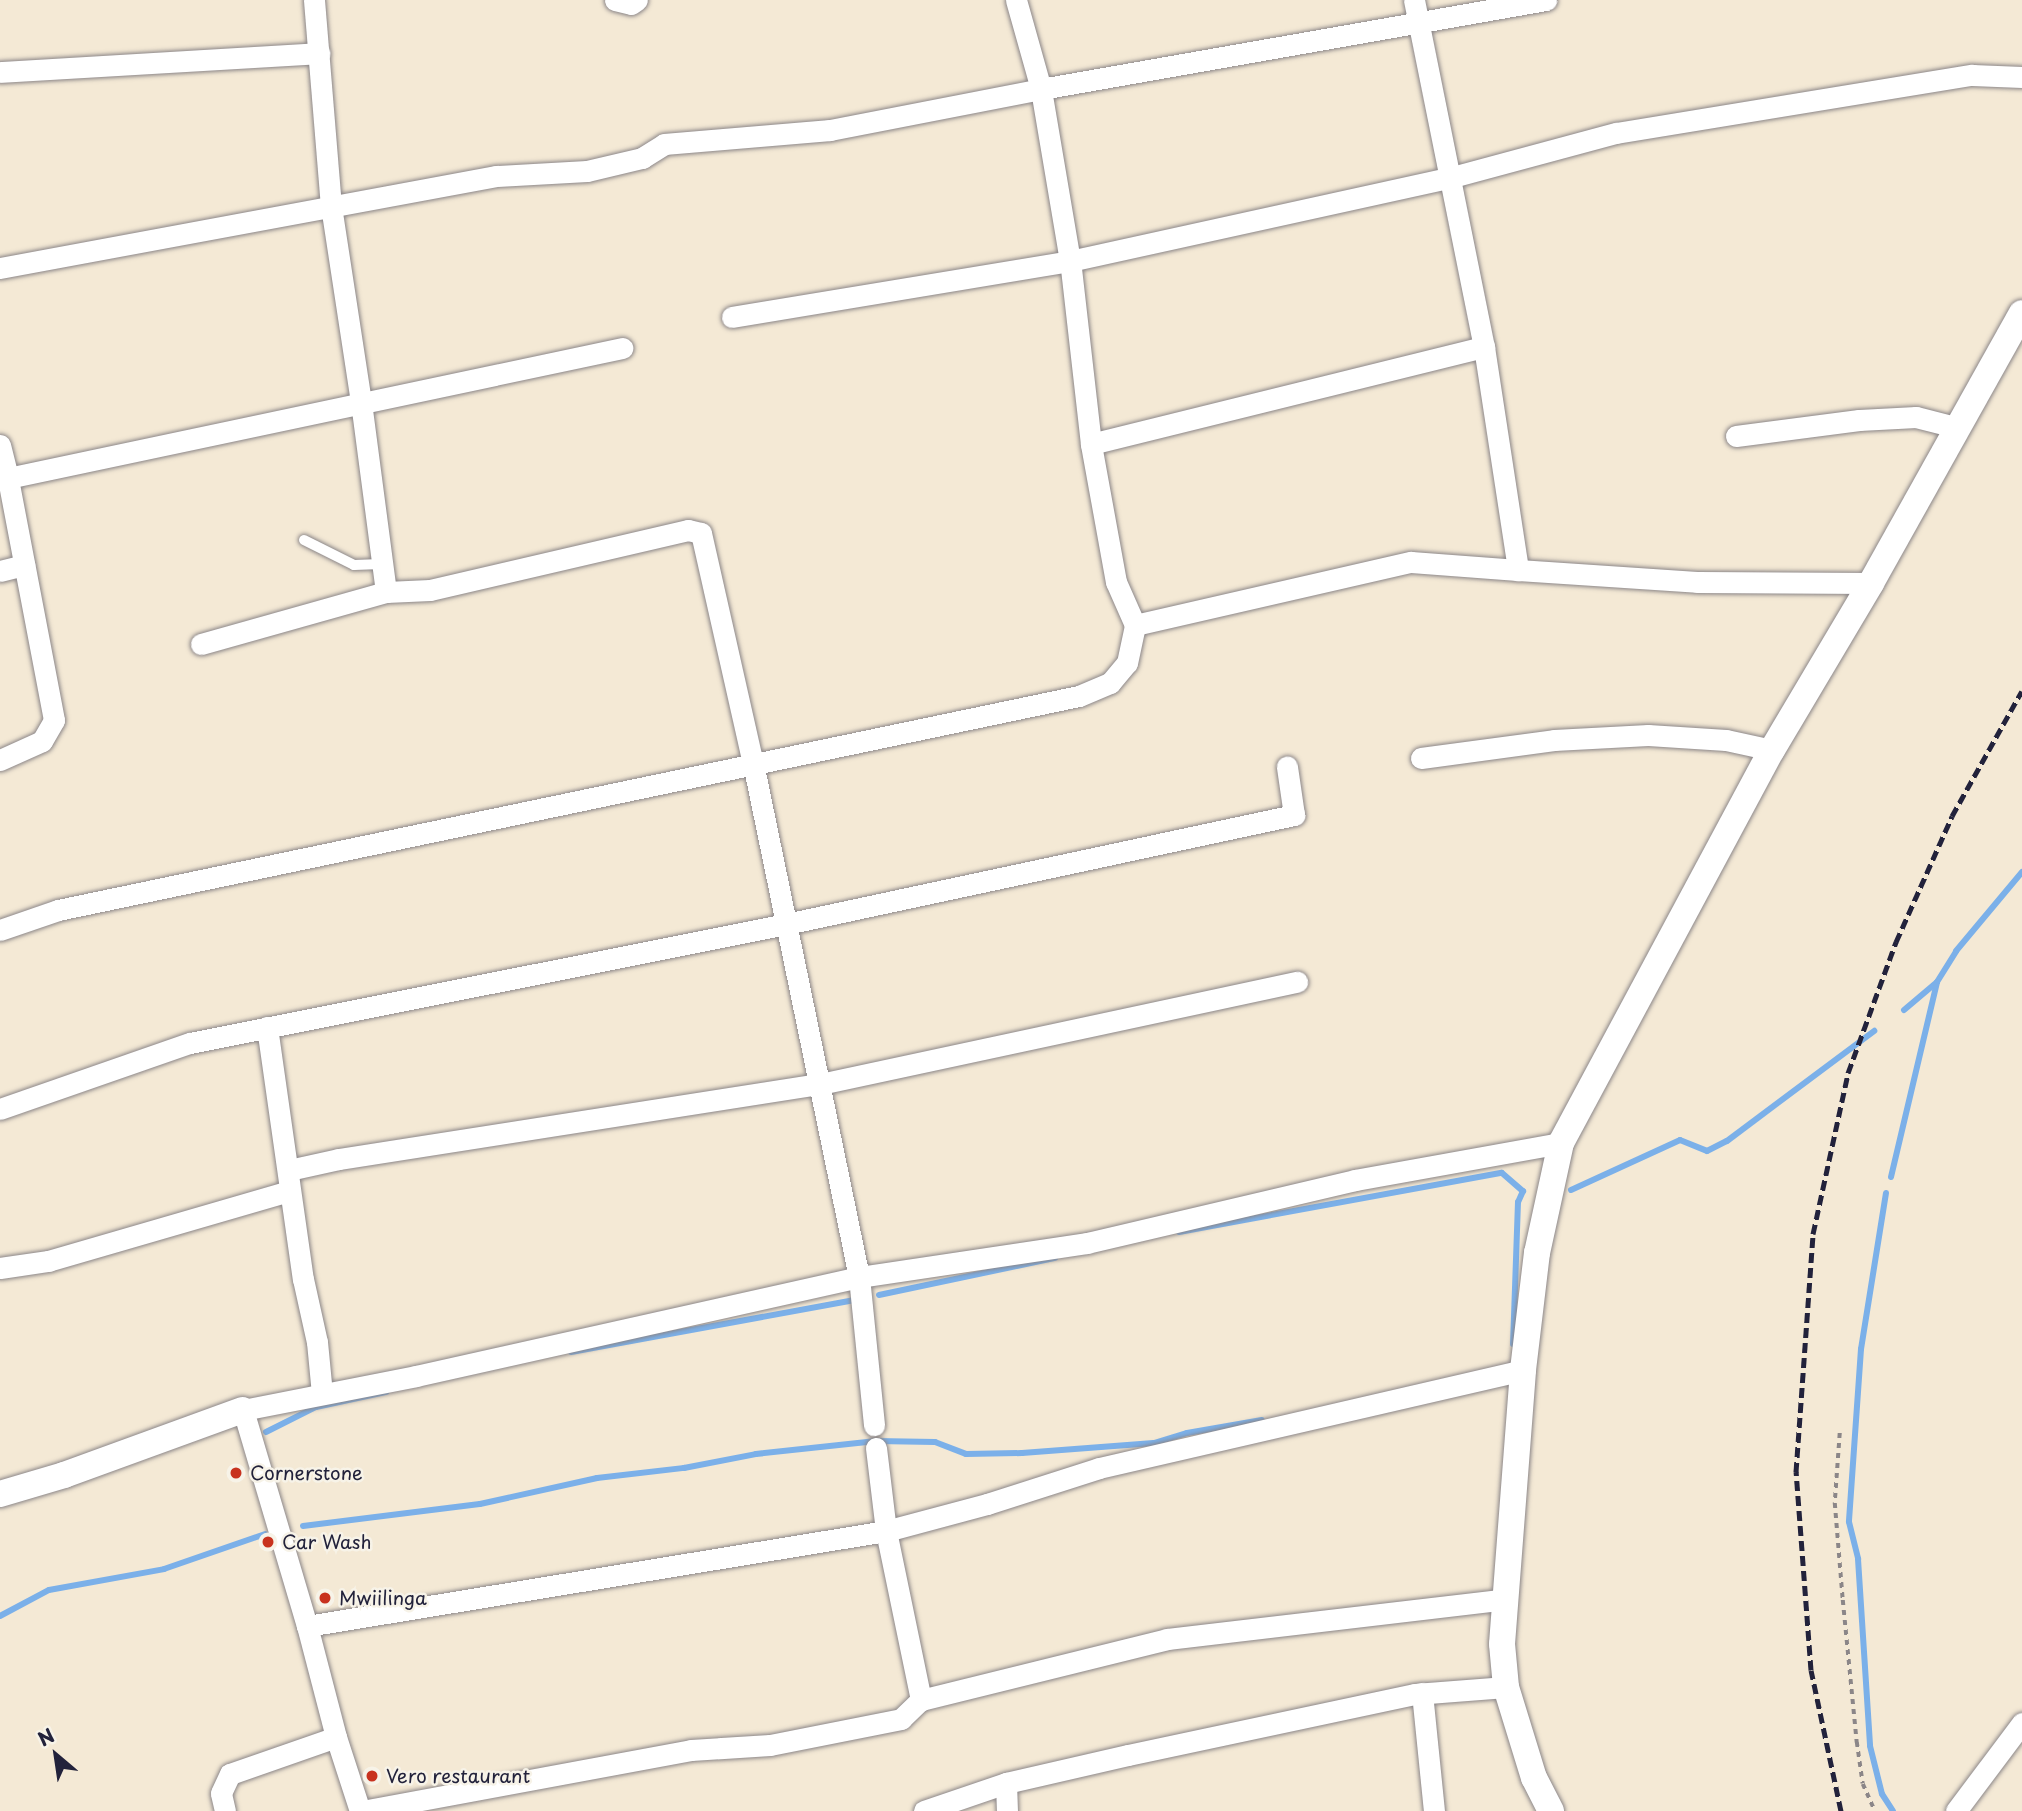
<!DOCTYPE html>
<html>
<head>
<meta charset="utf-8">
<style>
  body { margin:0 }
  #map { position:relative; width:2022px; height:1811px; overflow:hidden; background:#f4e9d5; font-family:"Playpen Sans",sans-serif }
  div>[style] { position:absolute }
  .stream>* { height:6px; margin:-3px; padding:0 3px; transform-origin:3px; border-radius:3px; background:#7bb0e9 }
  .path>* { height:3.5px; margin-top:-1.75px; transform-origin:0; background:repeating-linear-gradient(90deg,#8b8688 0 5px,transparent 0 10px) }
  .roads { filter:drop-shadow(0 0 2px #8b8688) drop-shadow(0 0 2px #8b8688) }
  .service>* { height:10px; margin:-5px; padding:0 5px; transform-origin:5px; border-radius:5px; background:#fff }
  .minor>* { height:21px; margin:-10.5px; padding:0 10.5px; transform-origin:10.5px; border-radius:10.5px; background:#fff }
  .tertiary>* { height:26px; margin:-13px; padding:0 13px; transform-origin:13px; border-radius:13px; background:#fff }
  .rail>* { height:5px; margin-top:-2.5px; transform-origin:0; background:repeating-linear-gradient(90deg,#22223b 0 10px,transparent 0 15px) }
  .dots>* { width:19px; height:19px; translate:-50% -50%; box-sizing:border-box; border:4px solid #f7f3e8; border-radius:50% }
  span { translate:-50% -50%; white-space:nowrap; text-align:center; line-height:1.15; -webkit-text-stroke:5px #f7f3e8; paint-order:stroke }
  .poi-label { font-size:19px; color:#22223b }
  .left { translate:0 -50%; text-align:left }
  .north { position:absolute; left:21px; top:1720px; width:70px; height:70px; -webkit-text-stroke:5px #f7f3e8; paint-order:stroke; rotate:331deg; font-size:19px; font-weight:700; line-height:28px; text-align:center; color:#22223b }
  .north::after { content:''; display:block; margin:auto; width:24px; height:32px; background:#22223b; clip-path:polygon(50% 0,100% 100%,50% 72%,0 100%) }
</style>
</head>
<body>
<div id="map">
  <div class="stream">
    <div style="left:1904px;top:1010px;width:43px;rotate:-40.3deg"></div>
    <div style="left:1937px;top:982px;width:36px;rotate:-58deg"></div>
    <div style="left:1956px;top:951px;width:103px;rotate:-50.1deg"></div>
    <div style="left:1891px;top:1177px;width:200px;rotate:-76.7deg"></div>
    <div style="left:1571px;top:1190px;width:120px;rotate:-24.6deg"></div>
    <div style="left:1680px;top:1140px;width:29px;rotate:22deg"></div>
    <div style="left:1707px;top:1151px;width:22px;rotate:-27deg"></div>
    <div style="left:1727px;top:1141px;width:184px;rotate:-36.8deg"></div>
    <div style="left:1886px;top:1193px;width:158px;rotate:99.1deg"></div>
    <div style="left:1861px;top:1349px;width:173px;rotate:94deg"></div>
    <div style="left:1849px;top:1522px;width:38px;rotate:76deg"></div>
    <div style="left:1858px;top:1559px;width:187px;rotate:86.3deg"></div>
    <div style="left:1870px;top:1746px;width:49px;rotate:76deg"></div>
    <div style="left:1882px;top:1794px;width:20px;rotate:57deg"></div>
    <div style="left:1179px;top:1232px;width:328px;rotate:-10.4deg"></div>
    <div style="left:1502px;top:1173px;width:28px;rotate:41deg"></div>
    <div style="left:1523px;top:1191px;width:12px;rotate:114deg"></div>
    <div style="left:1518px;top:1202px;width:142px;rotate:92deg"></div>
    <div style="left:879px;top:1295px;width:180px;rotate:-11.9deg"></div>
    <div style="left:571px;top:1352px;width:287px;rotate:-10.4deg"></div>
    <div style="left:266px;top:1432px;width:56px;rotate:-26.6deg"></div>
    <div style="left:316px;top:1407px;width:72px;rotate:-12.1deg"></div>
    <div style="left:303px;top:1526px;width:178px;rotate:-7.1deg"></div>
    <div style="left:480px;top:1504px;width:120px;rotate:-12.5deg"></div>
    <div style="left:597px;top:1478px;width:88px;rotate:-6.6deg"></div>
    <div style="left:684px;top:1468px;width:73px;rotate:-11deg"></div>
    <div style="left:756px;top:1454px;width:121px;rotate:-6.2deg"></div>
    <div style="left:876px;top:1441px;width:59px;rotate:1deg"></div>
    <div style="left:935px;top:1442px;width:33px;rotate:21deg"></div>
    <div style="left:966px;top:1454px;width:56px;rotate:-1deg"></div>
    <div style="left:1022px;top:1453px;width:132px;rotate:-4.3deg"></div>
    <div style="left:1154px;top:1443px;width:34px;rotate:-17deg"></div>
    <div style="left:1187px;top:1433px;width:76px;rotate:-9.8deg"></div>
    <div style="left:0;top:1616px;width:55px;rotate:-28deg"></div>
    <div style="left:49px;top:1590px;width:117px;rotate:-10.3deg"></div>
    <div style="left:164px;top:1569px;width:107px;rotate:-19.1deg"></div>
  </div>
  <div class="path">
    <div style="left:1840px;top:1433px;width:70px;rotate:94.1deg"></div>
    <div style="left:1835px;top:1503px;width:97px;rotate:85.3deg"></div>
    <div style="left:1843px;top:1600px;width:143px;rotate:84.4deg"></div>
    <div style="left:1857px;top:1742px;width:42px;rotate:81.9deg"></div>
    <div style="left:1863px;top:1784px;width:30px;rotate:66deg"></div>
  </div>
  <div class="roads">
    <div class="service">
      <div style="left:304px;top:540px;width:56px;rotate:26.6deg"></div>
      <div style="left:354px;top:565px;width:27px;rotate:-2deg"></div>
    </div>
    <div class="minor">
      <div style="left:615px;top:0;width:16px;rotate:14deg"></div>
      <div style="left:631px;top:4px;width:7px;rotate:-34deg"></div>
      <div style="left:1414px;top:0;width:354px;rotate:78.6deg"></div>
      <div style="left:1484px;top:347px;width:226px;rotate:81.3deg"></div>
      <div style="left:1518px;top:570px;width:179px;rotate:3.8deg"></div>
      <div style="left:1697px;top:582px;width:174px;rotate:0.3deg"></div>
      <div style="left:0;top:72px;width:320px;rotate:-3.4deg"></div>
      <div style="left:0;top:268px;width:504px;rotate:-10.51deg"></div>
      <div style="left:496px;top:176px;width:91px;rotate:-3.1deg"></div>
      <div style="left:587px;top:171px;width:57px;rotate:-13.3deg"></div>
      <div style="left:642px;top:158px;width:26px;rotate:-32deg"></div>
      <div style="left:664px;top:144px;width:167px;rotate:-4.8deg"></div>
      <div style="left:830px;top:130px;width:215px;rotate:-11deg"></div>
      <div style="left:1041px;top:89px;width:513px;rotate:-10deg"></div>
      <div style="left:732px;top:317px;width:343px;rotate:-9.4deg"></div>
      <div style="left:1070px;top:261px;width:388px;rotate:-12.4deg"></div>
      <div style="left:1449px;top:178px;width:173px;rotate:-15.1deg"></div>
      <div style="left:1616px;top:133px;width:361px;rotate:-9.3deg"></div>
      <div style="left:1972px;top:75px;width:50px;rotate:2.3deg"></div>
      <div style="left:1736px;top:436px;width:124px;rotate:-7.4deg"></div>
      <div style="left:1859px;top:420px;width:57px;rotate:-3deg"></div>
      <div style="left:1916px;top:417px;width:44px;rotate:14.3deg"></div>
      <div style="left:1091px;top:444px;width:405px;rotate:-13.9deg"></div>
      <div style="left:0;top:445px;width:34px;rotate:76deg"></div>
      <div style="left:8px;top:478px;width:628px;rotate:-11.95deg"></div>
      <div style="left:0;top:571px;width:25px;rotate:-14deg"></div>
      <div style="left:386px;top:592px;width:44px;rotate:-2.6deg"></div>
      <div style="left:430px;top:590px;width:265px;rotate:-13.1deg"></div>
      <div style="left:688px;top:530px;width:13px;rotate:13deg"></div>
      <div style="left:701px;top:533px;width:236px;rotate:77.3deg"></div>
      <div style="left:753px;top:763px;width:525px;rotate:78.35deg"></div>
      <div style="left:859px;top:1277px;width:231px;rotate:-8.5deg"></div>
      <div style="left:1087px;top:1243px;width:275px;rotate:-13.2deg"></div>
      <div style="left:1355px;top:1180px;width:209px;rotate:-10.2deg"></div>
      <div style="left:1135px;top:625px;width:283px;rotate:-12.9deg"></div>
      <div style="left:1411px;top:562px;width:107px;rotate:4.3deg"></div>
      <div style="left:201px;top:644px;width:192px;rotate:-15.7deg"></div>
      <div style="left:386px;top:592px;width:192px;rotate:-97.5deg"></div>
      <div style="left:361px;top:402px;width:197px;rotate:-98.7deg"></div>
      <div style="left:331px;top:207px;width:208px;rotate:-94.7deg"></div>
      <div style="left:1421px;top:758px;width:134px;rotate:-7.7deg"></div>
      <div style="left:1554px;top:740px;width:94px;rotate:-3deg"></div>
      <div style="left:1648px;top:735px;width:78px;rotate:3.7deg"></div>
      <div style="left:1726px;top:740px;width:47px;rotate:12.3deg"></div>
      <div style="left:0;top:760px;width:46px;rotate:-24.3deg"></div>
      <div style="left:42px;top:741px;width:24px;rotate:-60deg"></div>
      <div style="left:54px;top:720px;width:246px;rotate:-100.8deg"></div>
      <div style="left:0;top:930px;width:61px;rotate:-19deg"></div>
      <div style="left:58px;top:910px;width:1043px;rotate:-11.84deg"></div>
      <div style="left:1079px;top:696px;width:34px;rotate:-23deg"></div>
      <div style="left:1110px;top:683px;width:26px;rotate:-50deg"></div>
      <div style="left:1127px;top:663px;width:39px;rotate:-78deg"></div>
      <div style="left:1135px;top:625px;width:47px;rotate:-113.8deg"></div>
      <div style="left:1116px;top:582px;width:140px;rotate:-100.3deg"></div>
      <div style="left:1091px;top:444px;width:184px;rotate:-96.5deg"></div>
      <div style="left:1070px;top:261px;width:174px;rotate:-99.6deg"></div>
      <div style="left:1041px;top:89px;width:92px;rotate:-105.7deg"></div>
      <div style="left:267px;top:1027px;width:255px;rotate:81.9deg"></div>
      <div style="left:303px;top:1279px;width:65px;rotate:77.5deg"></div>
      <div style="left:317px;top:1342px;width:52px;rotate:84.5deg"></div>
      <div style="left:0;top:1109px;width:201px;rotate:-19.2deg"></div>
      <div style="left:190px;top:1043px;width:608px;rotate:-11.29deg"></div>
      <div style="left:786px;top:924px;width:520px;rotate:-12.11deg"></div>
      <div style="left:1294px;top:815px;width:49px;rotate:-98.3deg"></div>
      <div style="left:289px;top:1170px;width:51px;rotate:-12.4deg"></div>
      <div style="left:339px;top:1159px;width:487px;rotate:-8.9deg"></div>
      <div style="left:820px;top:1084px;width:488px;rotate:-12.1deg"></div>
      <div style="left:0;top:1268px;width:49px;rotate:-8.3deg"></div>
      <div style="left:48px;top:1261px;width:251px;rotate:-16.2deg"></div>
      <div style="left:876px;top:1448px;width:84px;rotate:83.1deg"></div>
      <div style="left:886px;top:1531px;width:173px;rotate:78.3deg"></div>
      <div style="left:307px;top:1626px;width:587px;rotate:-9.32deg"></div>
      <div style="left:886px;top:1531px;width:105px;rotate:-15deg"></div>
      <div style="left:987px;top:1504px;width:118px;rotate:-17.8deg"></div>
      <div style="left:1099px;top:1468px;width:435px;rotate:-13deg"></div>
      <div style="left:1422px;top:1693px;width:119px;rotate:84.2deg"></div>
      <div style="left:1006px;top:1783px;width:28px;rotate:88deg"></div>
      <div style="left:225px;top:1811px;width:18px;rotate:-103deg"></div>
      <div style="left:221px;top:1793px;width:21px;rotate:-65deg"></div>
      <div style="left:230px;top:1774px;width:112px;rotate:-19.2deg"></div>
      <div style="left:360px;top:1811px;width:78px;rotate:-108deg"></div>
      <div style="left:336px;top:1737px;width:115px;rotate:-104.6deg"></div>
      <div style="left:307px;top:1626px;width:225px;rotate:-106.5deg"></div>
      <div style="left:243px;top:1410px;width:176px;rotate:-11.1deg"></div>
      <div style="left:416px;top:1376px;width:454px;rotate:-12.6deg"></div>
      <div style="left:859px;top:1277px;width:149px;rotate:84.2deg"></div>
      <div style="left:362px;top:1811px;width:335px;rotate:-10.5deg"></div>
      <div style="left:691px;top:1750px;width:79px;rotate:-3.6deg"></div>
      <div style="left:770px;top:1745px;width:134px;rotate:-11.2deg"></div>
      <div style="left:901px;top:1719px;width:28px;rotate:-44deg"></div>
      <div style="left:921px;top:1700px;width:253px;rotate:-13.9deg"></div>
      <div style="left:1167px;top:1639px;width:340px;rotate:-6.7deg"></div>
      <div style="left:924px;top:1811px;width:87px;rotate:-18.9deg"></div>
      <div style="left:1006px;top:1783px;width:125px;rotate:-12.9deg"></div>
      <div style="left:1128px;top:1755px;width:293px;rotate:-12deg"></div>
      <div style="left:1415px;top:1694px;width:91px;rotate:-4.4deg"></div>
      <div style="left:1956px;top:1811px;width:110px;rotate:-53.1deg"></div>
    </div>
    <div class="tertiary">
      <div style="left:0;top:1494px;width:67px;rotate:-16.5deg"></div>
      <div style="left:64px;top:1475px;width:190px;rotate:-20deg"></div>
      <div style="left:1551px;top:1811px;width:37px;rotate:-117deg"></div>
      <div style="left:1534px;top:1778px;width:95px;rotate:-107.1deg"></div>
      <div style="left:1506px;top:1687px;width:43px;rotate:-95.3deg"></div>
      <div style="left:1502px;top:1644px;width:275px;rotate:-85.6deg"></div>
      <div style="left:1523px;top:1370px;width:118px;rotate:-83.2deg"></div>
      <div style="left:1537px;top:1253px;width:113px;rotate:-77.7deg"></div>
      <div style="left:1561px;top:1143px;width:446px;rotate:-61.8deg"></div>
      <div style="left:1772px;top:750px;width:194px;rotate:-59.3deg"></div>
      <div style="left:1871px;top:583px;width:309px;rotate:-60.8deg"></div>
    </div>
  </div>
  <div class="rail">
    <div style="left:1841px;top:1811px;width:144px;rotate:-102deg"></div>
    <div style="left:1811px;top:1670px;width:199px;rotate:-94.3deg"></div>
    <div style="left:1796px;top:1472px;width:239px;rotate:-85.9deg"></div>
    <div style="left:1813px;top:1234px;width:165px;rotate:-77.7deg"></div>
    <div style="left:1848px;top:1073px;width:140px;rotate:-69.9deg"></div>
    <div style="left:1896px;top:942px;width:138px;rotate:-66deg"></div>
    <div style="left:1952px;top:816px;width:143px;rotate:-60.8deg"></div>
  </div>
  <div class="dots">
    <div style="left:236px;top:1473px;background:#c8321e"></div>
    <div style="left:268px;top:1542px;background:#c8321e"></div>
    <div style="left:325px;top:1598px;background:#c8321e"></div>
    <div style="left:372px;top:1776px;background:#c8321e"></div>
  </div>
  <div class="poi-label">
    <span class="left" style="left:250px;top:1473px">Cornerstone</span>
    <span class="left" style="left:282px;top:1542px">Car Wash</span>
    <span class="left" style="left:339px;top:1598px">Mwiilinga</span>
    <span class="left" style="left:386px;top:1776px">Vero restaurant</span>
  </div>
  <div class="north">N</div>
</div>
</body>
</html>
